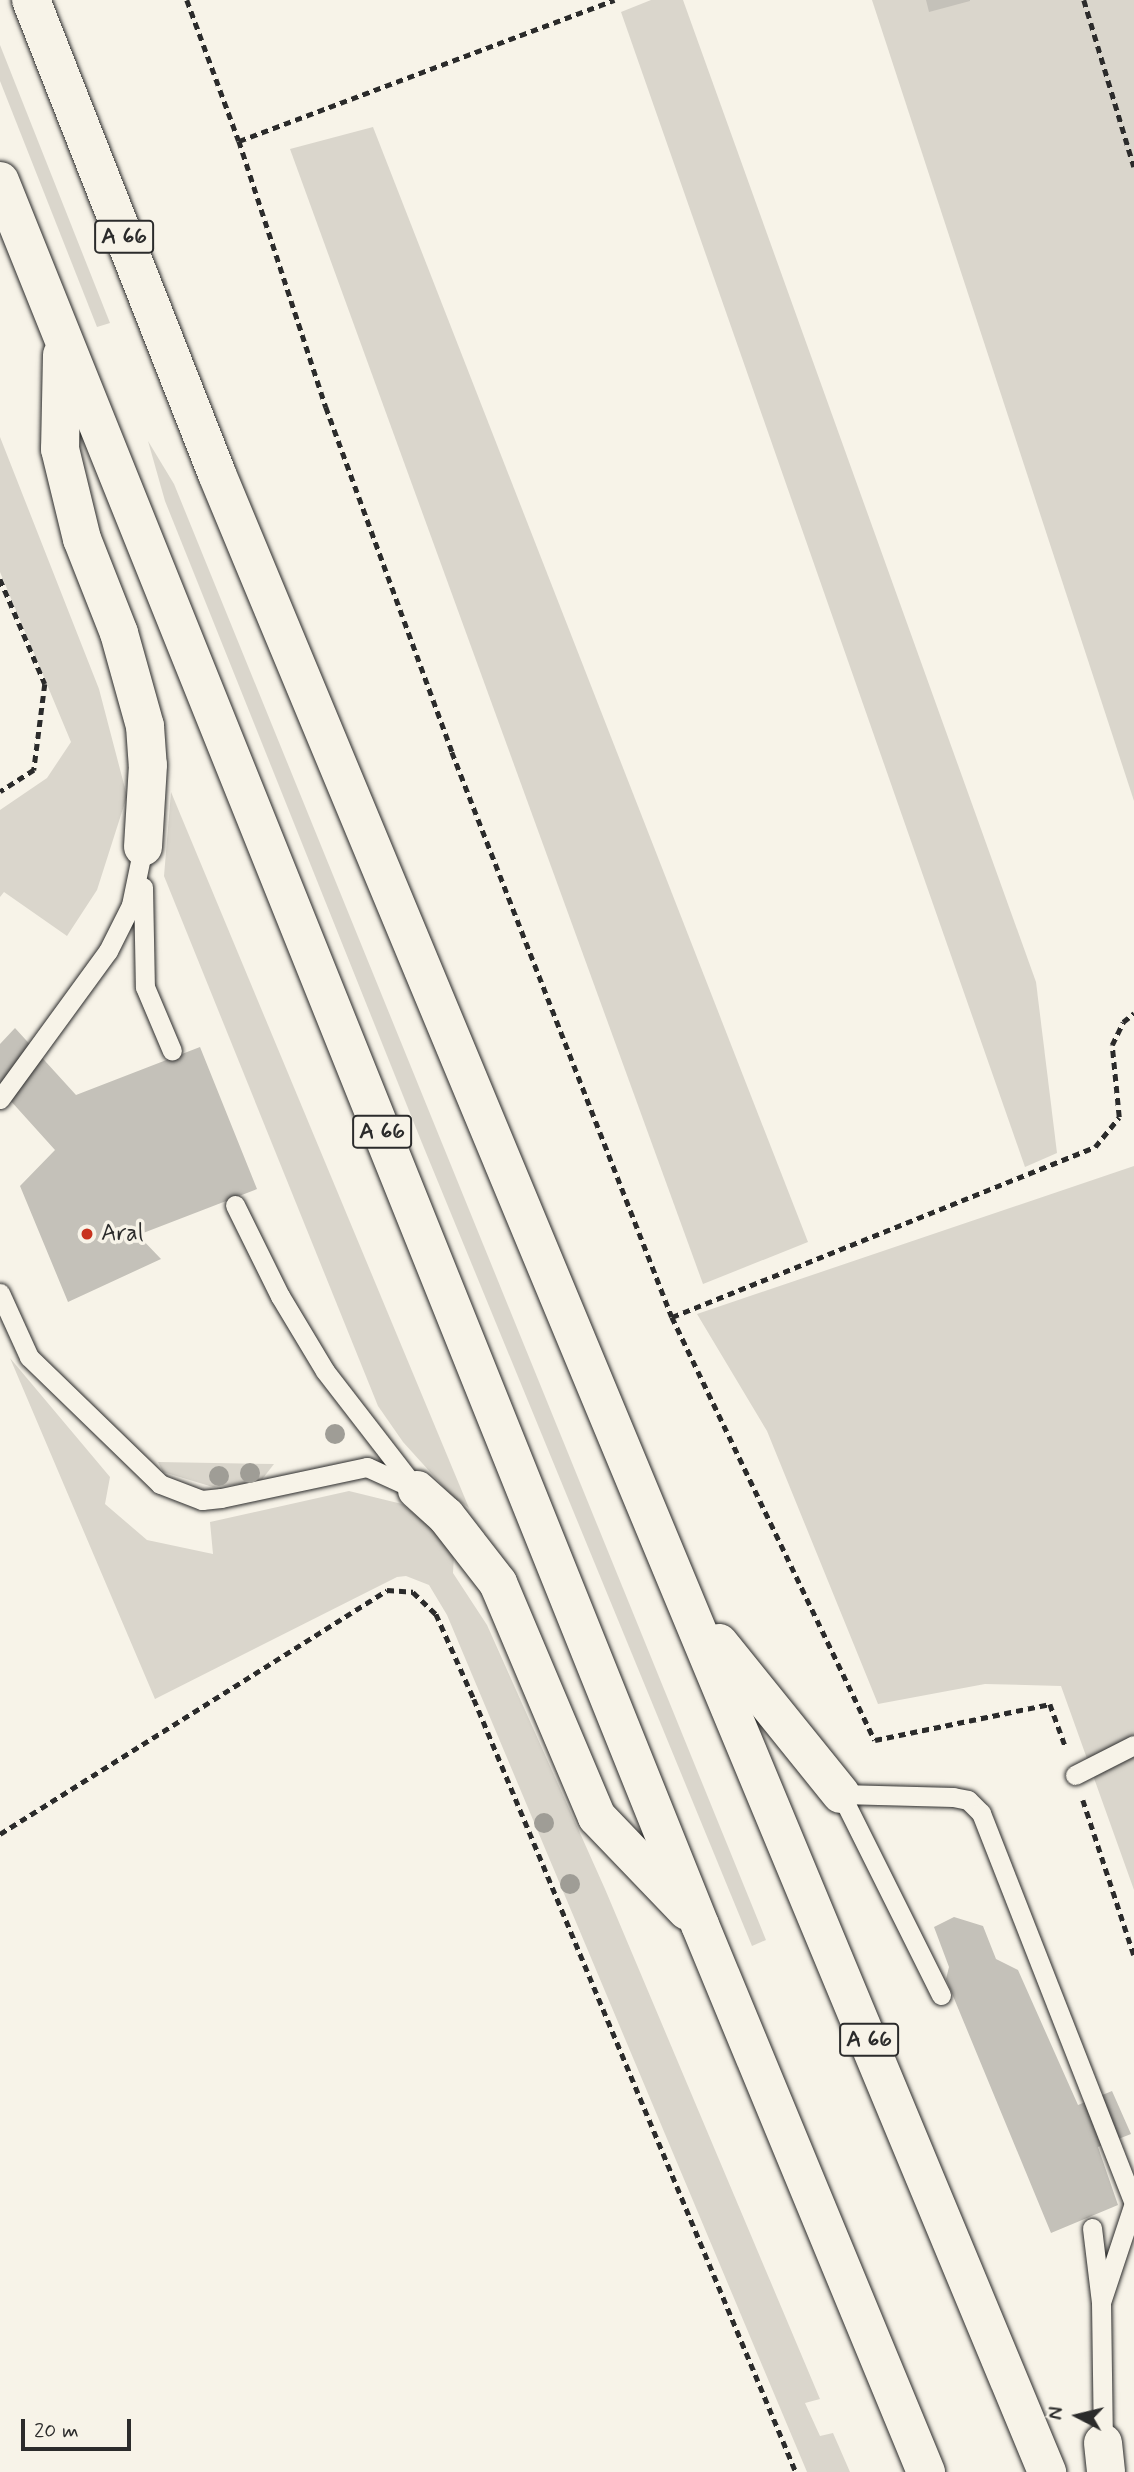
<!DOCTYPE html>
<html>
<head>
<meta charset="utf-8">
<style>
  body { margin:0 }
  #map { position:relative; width:1134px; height:2472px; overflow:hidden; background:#f7f3e8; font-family:Mynerve,sans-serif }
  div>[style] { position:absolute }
  .green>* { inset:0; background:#dad6cc }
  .building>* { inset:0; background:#c4c1b9 }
  .path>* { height:4.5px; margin-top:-2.25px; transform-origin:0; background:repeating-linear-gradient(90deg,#2b2b2b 0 7px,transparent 0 12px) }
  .roads { filter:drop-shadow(0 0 2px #2b2b2b) drop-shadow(0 0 2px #2b2b2b) }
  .service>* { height:19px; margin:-9.5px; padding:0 9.5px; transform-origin:9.5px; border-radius:9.5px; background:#f7f3e8 }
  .motorway>* { height:38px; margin:-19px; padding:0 19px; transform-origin:19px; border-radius:19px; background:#f7f3e8 }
  .trees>* { width:20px; height:20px; margin:-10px; border-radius:50%; background:#9f9d96 }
  .dots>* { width:19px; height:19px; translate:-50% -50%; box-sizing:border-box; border:4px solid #f7f3e8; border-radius:50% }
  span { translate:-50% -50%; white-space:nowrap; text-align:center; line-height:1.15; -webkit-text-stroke:7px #f7f3e8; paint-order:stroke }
  .shield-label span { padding:2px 5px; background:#f7f3e8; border:2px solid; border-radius:5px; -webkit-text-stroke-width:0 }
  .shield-label { font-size:23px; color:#2b2b2b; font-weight:700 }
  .poi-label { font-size:24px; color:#2b2b2b }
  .left { translate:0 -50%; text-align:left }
  .north { position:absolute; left:1043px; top:2381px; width:70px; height:70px; -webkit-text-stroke:5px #f7f3e8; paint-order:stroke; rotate:277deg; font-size:19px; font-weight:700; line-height:28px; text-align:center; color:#2b2b2b }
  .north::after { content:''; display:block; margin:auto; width:24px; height:32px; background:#2b2b2b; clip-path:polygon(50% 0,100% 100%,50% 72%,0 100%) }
  .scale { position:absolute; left:21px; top:2419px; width:110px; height:32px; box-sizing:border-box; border:4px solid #2b2b2b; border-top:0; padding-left:9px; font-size:21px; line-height:24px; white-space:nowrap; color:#2b2b2b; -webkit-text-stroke:5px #f7f3e8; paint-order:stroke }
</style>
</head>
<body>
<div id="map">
  <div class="green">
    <div style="clip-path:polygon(651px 0,683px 0,1036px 982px,1057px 1153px,1025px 1167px,621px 12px)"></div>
    <div style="clip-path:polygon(872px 0,1134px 0,1134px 801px)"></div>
    <div style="clip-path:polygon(0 45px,110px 323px,97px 327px,0 81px)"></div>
    <div style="clip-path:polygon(373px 127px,808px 1242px,703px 1284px,290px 149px)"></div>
    <div style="clip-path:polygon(0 437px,99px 689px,127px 796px,97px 890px,67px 936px,4px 892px,0 897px,0 810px,47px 778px,71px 742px,0 572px)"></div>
    <div style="clip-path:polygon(148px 441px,174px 484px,766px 1940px,752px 1946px,422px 1143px,165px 501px)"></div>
    <div style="clip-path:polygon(171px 792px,469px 1508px,450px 1494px,403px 1442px,378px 1406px,164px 876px)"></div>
    <div style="clip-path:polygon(1134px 1166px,1134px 1890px,1061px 1686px,985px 1684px,878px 1704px,767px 1431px,697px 1314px)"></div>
    <div style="clip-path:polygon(10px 1358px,110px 1477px,105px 1504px,147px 1540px,213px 1554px,210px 1522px,349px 1491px,402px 1504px,437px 1533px,454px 1555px,453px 1573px,487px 1625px,605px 1889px,820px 2399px,805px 2403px,820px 2436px,833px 2433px,850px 2472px,807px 2472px,447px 1615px,429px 1585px,406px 1576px,397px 1577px,155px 1699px)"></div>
    <div style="clip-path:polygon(158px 1462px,274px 1464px,260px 1482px,213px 1487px,163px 1472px)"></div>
  </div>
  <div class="building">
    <div style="clip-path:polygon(926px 0,970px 0,970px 1px,929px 12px)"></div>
    <div style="clip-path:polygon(15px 1028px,76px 1095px,200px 1047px,257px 1189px,138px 1235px,161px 1259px,68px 1302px,20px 1186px,55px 1150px,0 1089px,0 1044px)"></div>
    <div style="clip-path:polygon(954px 1917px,983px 1926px,996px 1959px,1018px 1970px,1078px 2105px,1112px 2091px,1131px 2134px,1098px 2147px,1118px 2205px,1051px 2233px,946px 1979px,949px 1967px,934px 1927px)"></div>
  </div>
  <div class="path">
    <div style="left:187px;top:0;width:150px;rotate:69.8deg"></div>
    <div style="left:239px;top:141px;width:280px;rotate:71.9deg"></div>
    <div style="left:326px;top:407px;width:367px;rotate:69.9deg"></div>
    <div style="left:452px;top:752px;width:606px;rotate:68.73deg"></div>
    <div style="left:672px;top:1317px;width:469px;rotate:64.4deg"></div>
    <div style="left:875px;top:1740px;width:179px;rotate:-11.6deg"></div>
    <div style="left:1050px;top:1704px;width:47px;rotate:70deg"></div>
    <div style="left:1084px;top:0;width:174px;rotate:73.3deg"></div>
    <div style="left:239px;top:141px;width:401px;rotate:-20.6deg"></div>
    <div style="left:0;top:579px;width:114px;rotate:66.8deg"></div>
    <div style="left:45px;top:684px;width:87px;rotate:97.3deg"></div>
    <div style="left:34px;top:770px;width:40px;rotate:147.1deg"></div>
    <div style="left:672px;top:1317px;width:456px;rotate:-21.9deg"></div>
    <div style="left:1095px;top:1147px;width:38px;rotate:-51deg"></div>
    <div style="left:1119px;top:1117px;width:72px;rotate:-95.6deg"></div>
    <div style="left:1112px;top:1045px;width:25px;rotate:-64deg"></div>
    <div style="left:1123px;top:1022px;width:14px;rotate:-39deg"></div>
    <div style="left:1083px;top:1800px;width:163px;rotate:71.8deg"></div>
    <div style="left:0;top:1834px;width:457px;rotate:-32.2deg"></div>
    <div style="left:387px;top:1590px;width:26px;rotate:4deg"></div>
    <div style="left:413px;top:1592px;width:32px;rotate:44deg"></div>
    <div style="left:436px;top:1614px;width:93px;rotate:65.9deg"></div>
    <div style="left:474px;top:1699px;width:837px;rotate:67.39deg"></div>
  </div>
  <div class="roads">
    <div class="service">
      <div style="left:143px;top:887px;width:100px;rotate:88.9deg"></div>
      <div style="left:145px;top:987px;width:69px;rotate:67.1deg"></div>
      <div style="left:0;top:1099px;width:183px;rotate:-53.9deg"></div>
      <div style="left:108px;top:951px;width:51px;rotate:-63.4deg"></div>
      <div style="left:131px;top:905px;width:59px;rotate:-78.3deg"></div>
      <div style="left:235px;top:1205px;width:102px;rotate:63.7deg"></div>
      <div style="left:280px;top:1296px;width:87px;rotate:59deg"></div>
      <div style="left:325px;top:1371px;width:145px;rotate:52.3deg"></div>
      <div style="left:0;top:1293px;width:70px;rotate:65.6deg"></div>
      <div style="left:29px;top:1357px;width:182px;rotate:44.1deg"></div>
      <div style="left:160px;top:1484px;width:45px;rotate:20.9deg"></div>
      <div style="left:202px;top:1500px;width:19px;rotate:-6deg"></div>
      <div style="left:221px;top:1498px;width:149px;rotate:-12deg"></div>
      <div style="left:367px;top:1467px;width:55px;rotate:24.7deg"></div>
      <div style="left:1075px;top:1775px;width:66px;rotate:-27deg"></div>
      <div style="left:941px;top:1995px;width:225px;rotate:-116.5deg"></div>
      <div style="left:841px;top:1794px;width:112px;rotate:1.5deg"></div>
      <div style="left:953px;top:1797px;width:15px;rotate:11deg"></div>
      <div style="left:968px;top:1800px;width:18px;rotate:45deg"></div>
      <div style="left:981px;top:1813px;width:419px;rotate:68.6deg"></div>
      <div style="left:1134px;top:2203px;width:104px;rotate:108.4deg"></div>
      <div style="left:1092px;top:2228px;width:75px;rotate:83.1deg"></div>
      <div style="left:1101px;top:2302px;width:141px;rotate:89.2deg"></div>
    </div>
    <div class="motorway">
      <div style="left:31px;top:0;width:509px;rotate:68.57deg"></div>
      <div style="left:217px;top:474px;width:2164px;rotate:67.44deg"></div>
      <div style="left:0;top:181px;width:1879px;rotate:68.13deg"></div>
      <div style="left:700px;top:1925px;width:592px;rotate:67.55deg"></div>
      <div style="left:62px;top:355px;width:94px;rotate:91.2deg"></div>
      <div style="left:60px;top:449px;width:93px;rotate:76.3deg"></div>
      <div style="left:82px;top:539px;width:101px;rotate:68.5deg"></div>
      <div style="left:119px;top:633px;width:97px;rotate:74.4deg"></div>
      <div style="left:145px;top:726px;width:39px;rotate:86deg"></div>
      <div style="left:148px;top:765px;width:82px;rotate:93.5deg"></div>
      <div style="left:417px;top:1490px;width:39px;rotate:42deg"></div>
      <div style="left:446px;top:1516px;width:85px;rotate:52.2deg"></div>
      <div style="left:498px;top:1583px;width:254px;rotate:67.1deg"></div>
      <div style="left:597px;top:1817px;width:130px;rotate:46.2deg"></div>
      <div style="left:719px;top:1643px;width:194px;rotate:51.1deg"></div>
      <div style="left:1103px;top:2443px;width:29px;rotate:84deg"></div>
    </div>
  </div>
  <div class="trees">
    <div style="left:335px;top:1434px"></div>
    <div style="left:250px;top:1473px"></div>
    <div style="left:219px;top:1476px"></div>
    <div style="left:544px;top:1823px"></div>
    <div style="left:570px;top:1884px"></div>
  </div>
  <div class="dots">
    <div style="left:87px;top:1234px;background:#c8321e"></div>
  </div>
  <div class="shield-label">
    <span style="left:124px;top:237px">A 66</span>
    <span style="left:382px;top:1132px">A 66</span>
    <span style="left:869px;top:2040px">A 66</span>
  </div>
  <div class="poi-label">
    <span class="left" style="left:101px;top:1234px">Aral</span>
  </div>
  <div class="north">N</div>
  <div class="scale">20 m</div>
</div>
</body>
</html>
